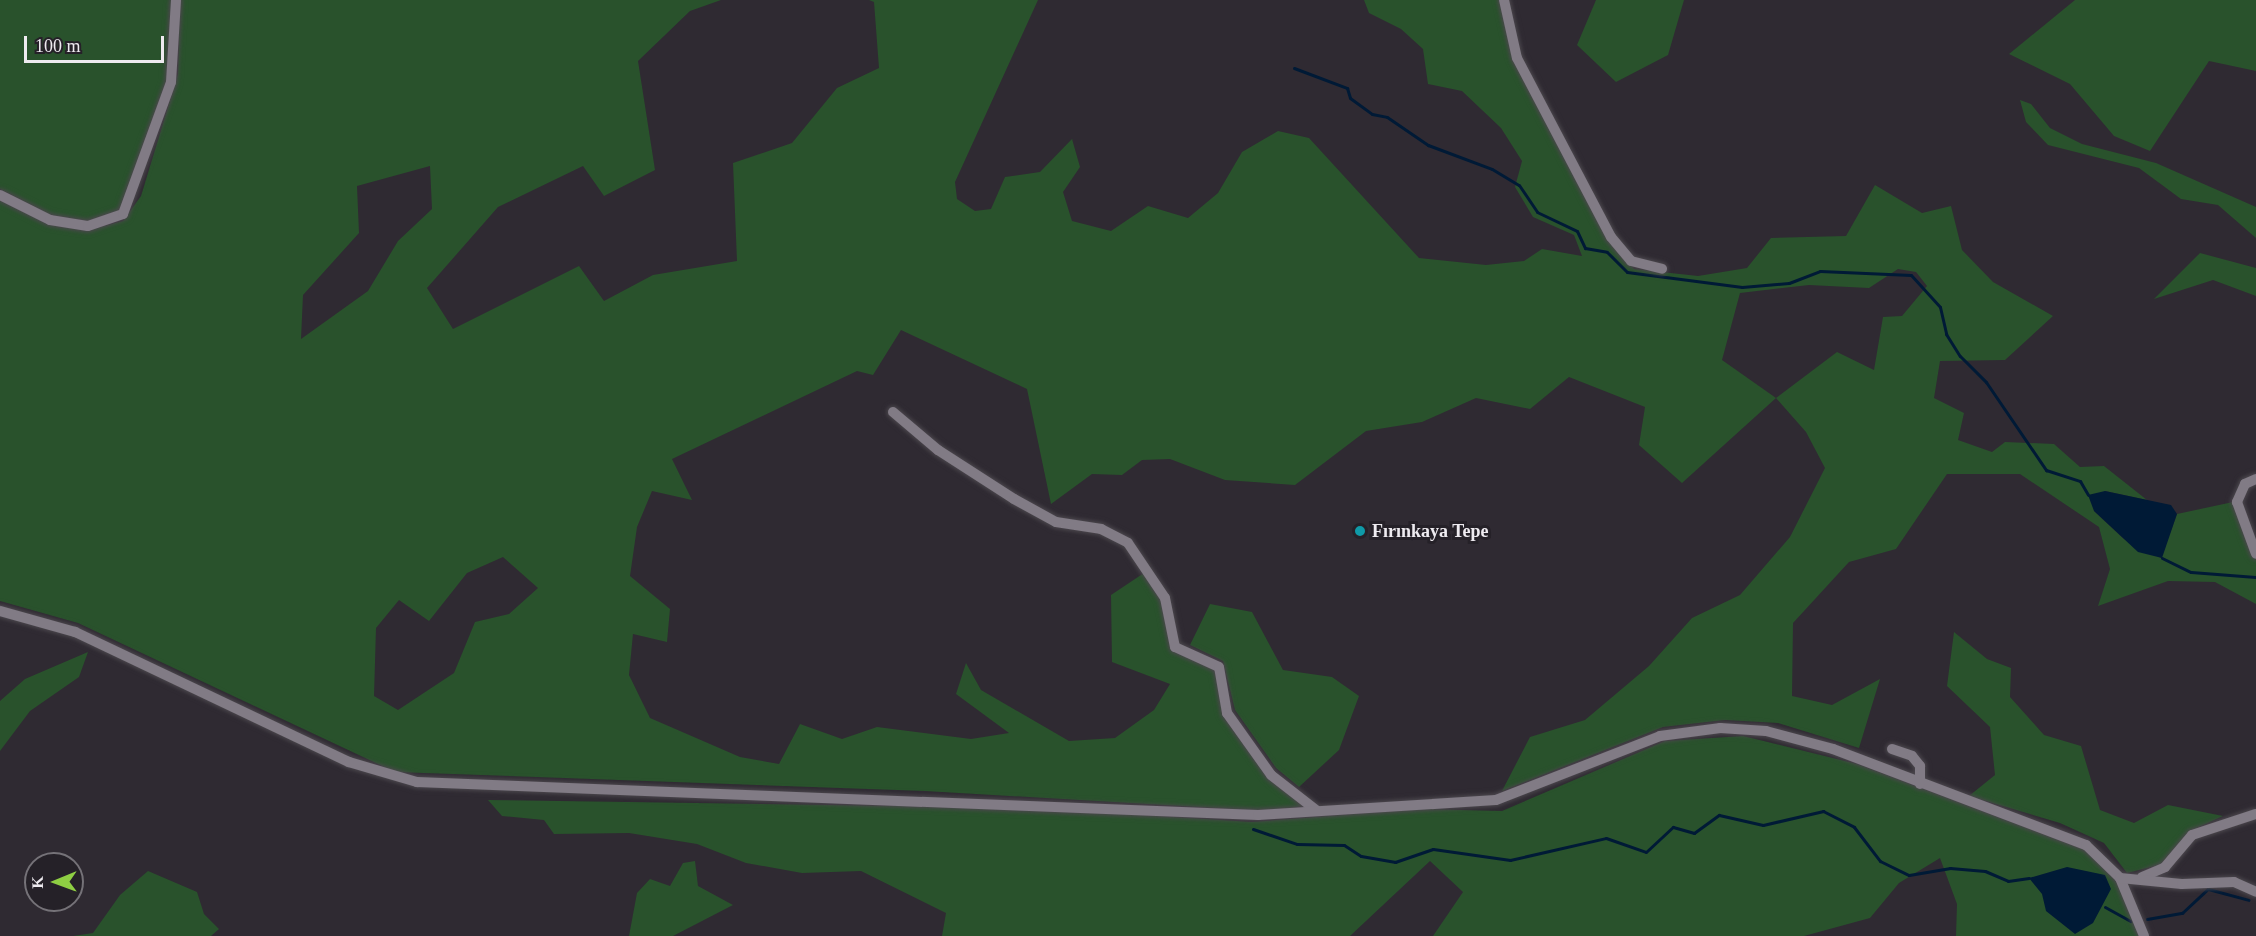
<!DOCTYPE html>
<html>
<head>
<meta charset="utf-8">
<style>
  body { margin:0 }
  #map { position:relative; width:2256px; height:936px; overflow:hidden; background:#2f2a32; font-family:"Times New Roman",serif }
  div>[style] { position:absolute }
  .green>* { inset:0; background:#29522c }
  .water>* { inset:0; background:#001a36 }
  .stream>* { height:3px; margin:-1.5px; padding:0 1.5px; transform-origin:1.5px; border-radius:1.5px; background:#001a36 }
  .roads { filter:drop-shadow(0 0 2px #4b474d) drop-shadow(0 0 2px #4b474d) }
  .minor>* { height:10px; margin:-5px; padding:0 5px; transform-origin:5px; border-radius:5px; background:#817b85 }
  .dots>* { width:16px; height:16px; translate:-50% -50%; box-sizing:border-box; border:3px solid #252128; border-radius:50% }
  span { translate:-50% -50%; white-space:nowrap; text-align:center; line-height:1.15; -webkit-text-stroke:6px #252128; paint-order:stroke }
  .poi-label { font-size:18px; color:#eeebf0; font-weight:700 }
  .left { translate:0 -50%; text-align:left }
  .north { position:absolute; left:24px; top:852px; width:60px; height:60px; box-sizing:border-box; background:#252128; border:2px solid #757278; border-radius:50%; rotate:269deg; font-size:16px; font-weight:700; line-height:24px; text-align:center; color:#eeebf0 }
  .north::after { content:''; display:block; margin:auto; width:21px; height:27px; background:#8ece43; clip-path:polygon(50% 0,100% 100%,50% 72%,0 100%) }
  .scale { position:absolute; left:24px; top:36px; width:140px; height:27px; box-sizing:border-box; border:3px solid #eeebf0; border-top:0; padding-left:8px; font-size:18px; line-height:21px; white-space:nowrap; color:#eeebf0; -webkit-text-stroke:4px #252128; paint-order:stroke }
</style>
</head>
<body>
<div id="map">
  <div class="green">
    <div style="clip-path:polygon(0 0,172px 0,167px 79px,120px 210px,88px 221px,50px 215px,0 189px)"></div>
    <div style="clip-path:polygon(evenodd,180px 0,721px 0,690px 11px,638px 61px,655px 170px,604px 196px,583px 166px,498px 207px,427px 288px,453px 329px,579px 266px,604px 301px,653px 275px,737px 261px,733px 163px,792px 143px,837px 88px,879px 68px,874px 2px,869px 0,1038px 0,955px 182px,957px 199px,975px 211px,991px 209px,1005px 177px,1040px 172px,1072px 139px,1080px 167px,1063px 192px,1072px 221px,1111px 231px,1148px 206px,1188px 218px,1218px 193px,1242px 152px,1278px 131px,1309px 138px,1419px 258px,1486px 265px,1524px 261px,1542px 249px,1582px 256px,1574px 235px,1533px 217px,1515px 187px,1522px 161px,1501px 128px,1462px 91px,1428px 84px,1423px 49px,1401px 29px,1369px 13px,1364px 0,1499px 0,1514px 61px,1607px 239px,1634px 269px,1698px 276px,1747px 268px,1771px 238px,1846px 236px,1875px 185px,1922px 213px,1951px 206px,1962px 250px,1993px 282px,2053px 316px,2005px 360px,1940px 361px,1934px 398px,1964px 413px,1958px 440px,1992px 452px,2005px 442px,2054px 444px,2080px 467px,2104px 466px,2147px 500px,2105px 491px,2094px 511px,2124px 539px,2161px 558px,2177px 514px,2233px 502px,2256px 560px,2256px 604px,2215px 582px,2168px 581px,2098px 606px,2110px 569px,2099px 527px,2020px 474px,1947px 474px,1896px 549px,1849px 562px,1793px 623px,1792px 696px,1832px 705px,1880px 679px,1859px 748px,1778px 723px,1725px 720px,1663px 727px,1502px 791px,1530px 737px,1585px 720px,1649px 666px,1692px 618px,1740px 595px,1790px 537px,1825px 468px,1806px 432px,1776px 398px,1682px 483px,1639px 445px,1645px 407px,1569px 377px,1530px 409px,1476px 398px,1422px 422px,1366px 431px,1295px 485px,1225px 480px,1170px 459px,1142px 460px,1122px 475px,1092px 474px,1051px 504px,1027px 389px,901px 330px,873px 375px,857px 371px,672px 459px,692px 500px,652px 491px,637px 527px,630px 576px,670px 609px,667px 642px,633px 634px,629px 675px,650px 718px,740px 757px,779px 764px,800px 724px,842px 739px,877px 727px,971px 739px,1009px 733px,956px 694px,966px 663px,981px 690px,1069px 741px,1115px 738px,1154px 710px,1170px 684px,1112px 662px,1111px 595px,1144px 573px,1162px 600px,1171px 650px,1214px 668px,1225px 719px,1267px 777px,1307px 806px,1266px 811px,925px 791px,395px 772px,78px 623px,0 601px,0 200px,50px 223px,89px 230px,123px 221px,141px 196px,178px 74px,180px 0,430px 166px,432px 209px,398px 241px,368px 291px,301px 339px,303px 295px,359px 233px,357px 186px,430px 166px,180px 0,1898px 269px,1916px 272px,1927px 286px,1902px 316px,1883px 317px,1874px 370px,1837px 352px,1776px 398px,1722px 360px,1740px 293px,1809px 285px,1869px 288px,1898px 269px,180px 0,503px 557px,538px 588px,509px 614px,475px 622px,454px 673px,398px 710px,374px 696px,376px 628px,399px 600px,429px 621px,467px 573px,503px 557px)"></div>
    <div style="clip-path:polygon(1596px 0,1684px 0,1668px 55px,1616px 82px,1577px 45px)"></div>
    <div style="clip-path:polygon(2075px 0,2256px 0,2256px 71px,2209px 61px,2150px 151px,2114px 136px,2070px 84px,2009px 54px)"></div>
    <div style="clip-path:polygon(2020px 100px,2031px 104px,2050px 128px,2082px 144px,2156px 163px,2256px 207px,2256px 238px,2218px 205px,2181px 199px,2139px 168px,2048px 145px,2026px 122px)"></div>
    <div style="clip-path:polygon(2200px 253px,2256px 268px,2256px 296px,2213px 280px,2154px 299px)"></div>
    <div style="clip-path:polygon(1210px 604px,1252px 612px,1283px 670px,1332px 677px,1359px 696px,1339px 750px,1299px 787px,1276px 768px,1235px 710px,1223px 661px,1190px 645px)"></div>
    <div style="clip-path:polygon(1954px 632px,1987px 659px,2011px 668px,2010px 697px,2044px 735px,2081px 746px,2100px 810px,2134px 823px,2168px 805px,2223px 816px,2190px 831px,2163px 864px,2127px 873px,2104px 843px,2060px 823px,1969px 796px,1995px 775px,1990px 727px,1947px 686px)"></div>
    <div style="clip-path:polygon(88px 652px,79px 677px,30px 711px,0 751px,0 701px,25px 679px)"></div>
    <div style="clip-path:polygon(1743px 736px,1857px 764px,2085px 850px,2124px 889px,2139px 936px,1956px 936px,1957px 904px,1940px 858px,1899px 883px,1870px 918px,1804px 936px,1433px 936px,1463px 892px,1430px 861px,1350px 936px,942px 936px,946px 913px,861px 871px,802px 873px,746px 863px,697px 844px,629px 833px,554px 834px,544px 820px,502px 816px,488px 800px,1032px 808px,1252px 822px,1419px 809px,1502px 811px,1665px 741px)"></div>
    <div style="clip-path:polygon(695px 861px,698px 886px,733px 905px,673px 936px,629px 936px,637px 893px,650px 879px,670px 886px,683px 863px)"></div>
    <div style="clip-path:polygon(148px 871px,197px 892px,204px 914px,219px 929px,211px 936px,73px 936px,93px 933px,120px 895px)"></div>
  </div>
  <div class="water">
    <div style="clip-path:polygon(2105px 491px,2171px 505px,2177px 514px,2162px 558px,2138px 552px,2094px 511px,2088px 495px)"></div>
    <div style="clip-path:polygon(2067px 867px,2105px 875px,2111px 889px,2093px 923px,2075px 934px,2046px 911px,2042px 894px,2029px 878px)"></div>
  </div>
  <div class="stream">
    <div style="left:1294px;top:68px;width:57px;rotate:20.7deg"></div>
    <div style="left:1347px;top:88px;width:10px;rotate:73deg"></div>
    <div style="left:1350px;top:98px;width:27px;rotate:36deg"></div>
    <div style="left:1372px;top:114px;width:15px;rotate:11deg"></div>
    <div style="left:1387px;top:117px;width:50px;rotate:34.3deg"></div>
    <div style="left:1428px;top:145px;width:68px;rotate:20.6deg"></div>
    <div style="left:1492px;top:169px;width:31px;rotate:31deg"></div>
    <div style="left:1519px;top:185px;width:32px;rotate:56deg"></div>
    <div style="left:1537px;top:212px;width:44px;rotate:25.4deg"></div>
    <div style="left:1577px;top:231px;width:19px;rotate:65deg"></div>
    <div style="left:1585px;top:248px;width:22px;rotate:10deg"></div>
    <div style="left:1607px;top:252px;width:28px;rotate:45deg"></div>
    <div style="left:1627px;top:272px;width:116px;rotate:7.4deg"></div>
    <div style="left:1742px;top:287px;width:47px;rotate:-4.9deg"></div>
    <div style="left:1789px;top:283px;width:33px;rotate:-21deg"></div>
    <div style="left:1820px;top:271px;width:91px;rotate:2.5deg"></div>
    <div style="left:1911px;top:275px;width:43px;rotate:47.8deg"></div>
    <div style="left:1940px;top:307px;width:28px;rotate:77deg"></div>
    <div style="left:1946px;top:334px;width:26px;rotate:58deg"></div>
    <div style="left:1960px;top:356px;width:37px;rotate:45deg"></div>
    <div style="left:1986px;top:382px;width:107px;rotate:55.7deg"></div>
    <div style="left:2046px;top:470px;width:36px;rotate:18deg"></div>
    <div style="left:2080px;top:481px;width:16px;rotate:60deg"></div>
    <div style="left:2162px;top:558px;width:32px;rotate:26deg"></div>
    <div style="left:2191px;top:572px;width:65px;rotate:4.4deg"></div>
    <div style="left:1253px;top:829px;width:46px;rotate:18.8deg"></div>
    <div style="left:1297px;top:844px;width:47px;rotate:1.2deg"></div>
    <div style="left:1344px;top:845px;width:20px;rotate:33deg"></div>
    <div style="left:1361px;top:856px;width:35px;rotate:10deg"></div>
    <div style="left:1395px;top:862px;width:40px;rotate:-18.9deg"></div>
    <div style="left:1433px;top:849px;width:78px;rotate:8.1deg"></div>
    <div style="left:1510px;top:860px;width:98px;rotate:-12.9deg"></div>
    <div style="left:1606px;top:838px;width:42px;rotate:19.3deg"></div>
    <div style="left:1646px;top:852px;width:37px;rotate:-43deg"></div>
    <div style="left:1673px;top:827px;width:22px;rotate:16deg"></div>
    <div style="left:1694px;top:833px;width:31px;rotate:-36deg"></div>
    <div style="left:1719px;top:815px;width:45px;rotate:12.8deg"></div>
    <div style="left:1763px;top:825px;width:62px;rotate:-13.1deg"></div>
    <div style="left:1823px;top:811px;width:35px;rotate:27deg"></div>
    <div style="left:1854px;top:827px;width:43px;rotate:52.6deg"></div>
    <div style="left:1880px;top:861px;width:32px;rotate:26deg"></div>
    <div style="left:1909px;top:875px;width:42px;rotate:-9.7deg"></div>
    <div style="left:1950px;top:868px;width:35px;rotate:5deg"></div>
    <div style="left:1985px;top:871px;width:25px;rotate:23deg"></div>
    <div style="left:2008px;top:881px;width:21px;rotate:-8deg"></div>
    <div style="left:2105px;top:907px;width:29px;rotate:29deg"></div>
    <div style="left:2147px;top:919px;width:36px;rotate:-10deg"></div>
    <div style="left:2182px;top:913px;width:35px;rotate:-43deg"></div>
    <div style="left:2208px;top:889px;width:42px;rotate:15deg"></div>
  </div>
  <div class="roads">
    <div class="minor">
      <div style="left:1504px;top:0;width:59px;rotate:77.4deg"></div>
      <div style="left:1517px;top:58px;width:202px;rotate:62.3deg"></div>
      <div style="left:1611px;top:237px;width:31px;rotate:50deg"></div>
      <div style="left:1631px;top:261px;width:32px;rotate:14deg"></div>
      <div style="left:0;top:195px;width:56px;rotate:26.6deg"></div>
      <div style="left:50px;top:220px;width:38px;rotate:9deg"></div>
      <div style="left:88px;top:226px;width:37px;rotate:-19deg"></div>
      <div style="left:123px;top:214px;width:140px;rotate:-70deg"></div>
      <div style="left:171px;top:82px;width:82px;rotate:-86.5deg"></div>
      <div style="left:893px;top:412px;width:59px;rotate:40.2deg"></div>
      <div style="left:938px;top:450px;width:90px;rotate:32.8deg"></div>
      <div style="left:1014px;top:499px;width:48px;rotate:28.7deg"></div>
      <div style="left:1056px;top:522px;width:46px;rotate:8.8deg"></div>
      <div style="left:1101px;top:529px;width:30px;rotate:27deg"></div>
      <div style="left:1128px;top:543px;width:66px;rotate:56.1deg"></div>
      <div style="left:1165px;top:598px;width:50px;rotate:78.5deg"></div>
      <div style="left:1175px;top:647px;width:48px;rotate:24.4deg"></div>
      <div style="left:1219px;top:667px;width:47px;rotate:80.1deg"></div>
      <div style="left:1227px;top:713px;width:76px;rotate:54.6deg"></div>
      <div style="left:1271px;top:775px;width:57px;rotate:37.9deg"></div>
      <div style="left:2256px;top:479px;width:12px;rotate:156deg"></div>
      <div style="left:2245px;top:484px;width:20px;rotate:114deg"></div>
      <div style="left:2237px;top:502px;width:55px;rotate:69.9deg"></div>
      <div style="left:0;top:611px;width:78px;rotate:15.6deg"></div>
      <div style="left:75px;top:632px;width:303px;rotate:25.4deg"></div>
      <div style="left:349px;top:762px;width:71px;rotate:16.4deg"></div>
      <div style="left:417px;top:782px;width:842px;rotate:2.25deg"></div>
      <div style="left:1258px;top:815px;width:238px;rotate:-3.6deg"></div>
      <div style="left:1496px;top:800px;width:176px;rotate:-21.3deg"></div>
      <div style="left:1660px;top:736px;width:61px;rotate:-7.6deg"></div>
      <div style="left:1720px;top:728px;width:46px;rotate:3.7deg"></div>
      <div style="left:1766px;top:731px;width:69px;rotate:15deg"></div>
      <div style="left:1833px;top:749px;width:271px;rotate:20.8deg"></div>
      <div style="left:2086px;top:845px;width:47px;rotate:44.1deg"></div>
      <div style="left:2120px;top:878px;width:63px;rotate:67.5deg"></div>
      <div style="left:1892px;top:749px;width:21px;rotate:19deg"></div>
      <div style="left:1912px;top:756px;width:13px;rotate:51deg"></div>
      <div style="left:1920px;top:766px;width:18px;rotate:90deg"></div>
      <div style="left:2142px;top:877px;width:25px;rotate:-23deg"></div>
      <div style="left:2165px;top:867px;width:42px;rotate:-49.8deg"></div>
      <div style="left:2192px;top:835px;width:67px;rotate:-18.2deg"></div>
      <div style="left:2120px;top:878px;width:62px;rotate:5.5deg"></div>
      <div style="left:2182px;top:884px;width:52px;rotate:-2.2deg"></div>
      <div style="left:2234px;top:882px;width:24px;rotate:24deg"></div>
    </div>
  </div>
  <div class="dots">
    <div style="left:1360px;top:531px;background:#0f9aa8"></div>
  </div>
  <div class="poi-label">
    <span class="left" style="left:1372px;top:531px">Fırınkaya Tepe</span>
  </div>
  <div class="north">K</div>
  <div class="scale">100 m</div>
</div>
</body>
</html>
